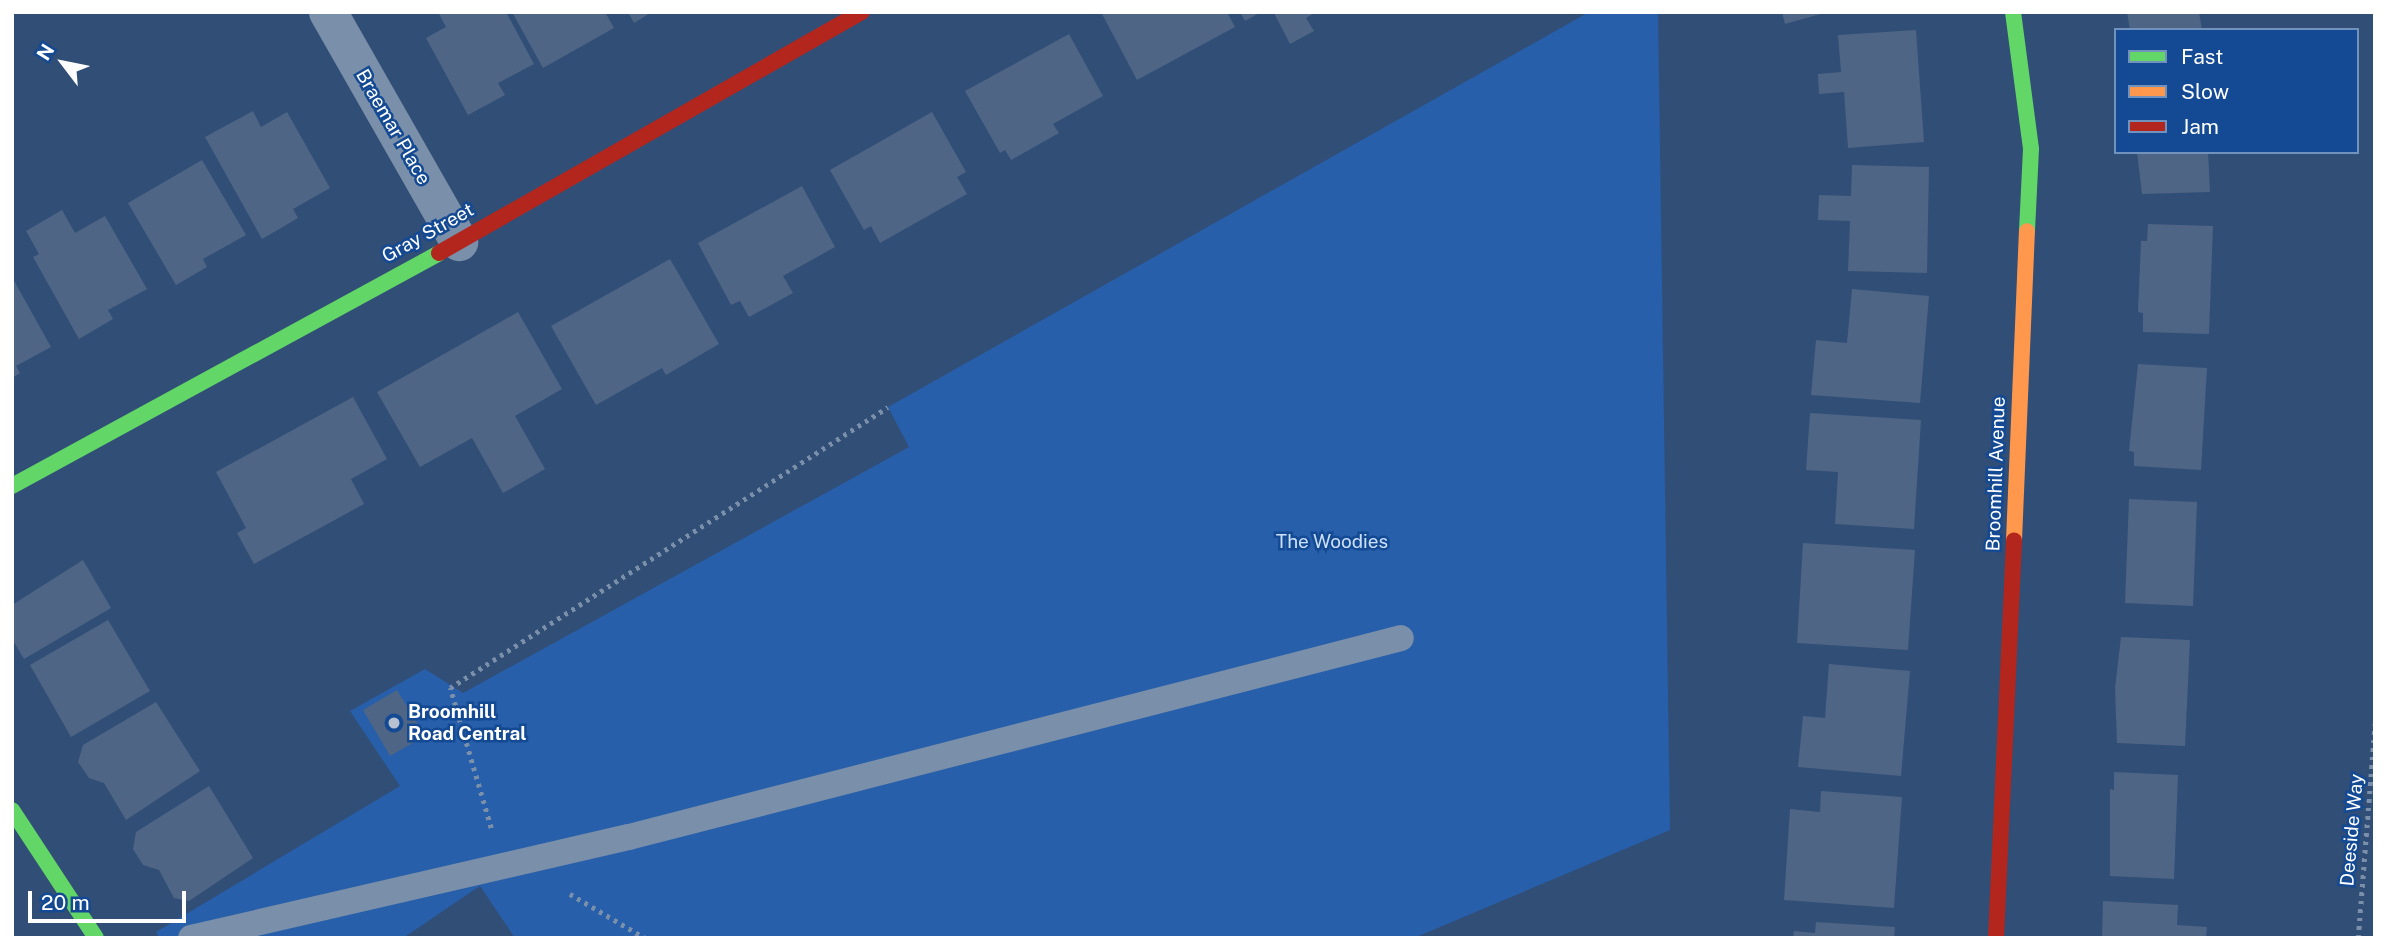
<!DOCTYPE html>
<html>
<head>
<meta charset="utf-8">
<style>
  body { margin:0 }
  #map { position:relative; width:2387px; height:950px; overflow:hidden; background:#314e76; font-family:"Public Sans",sans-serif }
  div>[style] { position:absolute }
  .green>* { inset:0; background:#275faa }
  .building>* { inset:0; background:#4e6585 }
  .path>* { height:4.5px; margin-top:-2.25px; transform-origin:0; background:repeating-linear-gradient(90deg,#7a8fa9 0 3.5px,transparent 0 8.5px) }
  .lane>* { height:26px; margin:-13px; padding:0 13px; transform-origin:13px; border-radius:13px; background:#7a8fa9 }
  .street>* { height:38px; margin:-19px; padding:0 19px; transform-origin:19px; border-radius:19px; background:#7a8fa9 }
  .fast>* { height:16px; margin:-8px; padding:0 8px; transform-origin:8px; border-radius:8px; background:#63d668 }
  .slow>* { height:16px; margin:-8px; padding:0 8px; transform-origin:8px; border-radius:8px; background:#ff974d }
  .jam>* { height:16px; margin:-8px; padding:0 8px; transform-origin:8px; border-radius:8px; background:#b3261e }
  .dots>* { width:19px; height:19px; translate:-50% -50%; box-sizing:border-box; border:4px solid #144993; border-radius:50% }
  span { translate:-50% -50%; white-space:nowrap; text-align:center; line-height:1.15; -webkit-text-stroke:5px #144993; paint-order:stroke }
  .street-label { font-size:19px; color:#fff }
  .park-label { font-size:19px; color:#cae0fc }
  .poi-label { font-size:19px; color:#fff; font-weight:700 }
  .left { translate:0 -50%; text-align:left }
  .frame { position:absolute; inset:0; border:14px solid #fff; pointer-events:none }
  .legend { position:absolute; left:2114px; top:28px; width:245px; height:126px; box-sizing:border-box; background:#144993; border:2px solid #7292be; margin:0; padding:9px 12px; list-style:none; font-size:21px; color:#fff }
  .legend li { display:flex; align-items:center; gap:14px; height:35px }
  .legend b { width:35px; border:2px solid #7292be }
  .north { position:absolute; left:28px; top:28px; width:70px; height:70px; -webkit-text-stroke:5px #144993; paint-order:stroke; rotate:302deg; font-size:19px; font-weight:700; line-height:28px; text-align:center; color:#fff }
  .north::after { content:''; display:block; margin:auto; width:24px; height:32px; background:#fff; clip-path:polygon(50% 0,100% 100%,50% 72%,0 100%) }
  .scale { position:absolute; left:28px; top:891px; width:158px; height:32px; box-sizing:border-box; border:4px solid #fff; border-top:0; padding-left:9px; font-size:21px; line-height:24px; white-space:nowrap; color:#fff; -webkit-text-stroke:5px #144993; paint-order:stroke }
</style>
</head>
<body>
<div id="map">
  <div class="green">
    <div style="clip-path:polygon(1589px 12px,1658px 12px,1670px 830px,1414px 938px,515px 938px,480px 886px,403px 938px,160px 938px,156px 932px,400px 786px,350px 711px,425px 669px,463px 693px,909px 447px,888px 407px)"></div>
  </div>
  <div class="building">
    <div style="clip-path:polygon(438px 12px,506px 12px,534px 64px,498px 83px,505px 95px,468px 115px,426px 38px,446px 27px)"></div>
    <div style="clip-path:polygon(512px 12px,605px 12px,614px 28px,543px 68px)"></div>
    <div style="clip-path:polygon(628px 12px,652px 12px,634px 23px)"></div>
    <div style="clip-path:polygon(1101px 12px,1227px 12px,1235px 27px,1137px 80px)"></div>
    <div style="clip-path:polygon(1240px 12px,1261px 12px,1245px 21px)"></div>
    <div style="clip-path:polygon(1316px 12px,1306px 18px,1314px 31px,1290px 44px,1274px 13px)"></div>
    <div style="clip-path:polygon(1782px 12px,1824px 12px,1824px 13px,1785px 24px)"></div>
    <div style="clip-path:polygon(2127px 12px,2199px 12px,2202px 30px,2130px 30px)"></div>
    <div style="clip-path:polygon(1916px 30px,1924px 142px,1848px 148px,1844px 92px,1819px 94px,1818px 74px,1841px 72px,1838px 35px)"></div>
    <div style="clip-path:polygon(1069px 34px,1103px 96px,1053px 124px,1059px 133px,1011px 160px,1005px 150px,1000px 153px,965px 91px)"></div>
    <div style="clip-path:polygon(253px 111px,261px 127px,287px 112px,330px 188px,293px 209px,298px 218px,262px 239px,205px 137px)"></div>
    <div style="clip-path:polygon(932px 112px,966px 172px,957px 177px,967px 194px,880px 243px,871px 226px,864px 230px,830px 170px)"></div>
    <div style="clip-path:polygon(2137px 152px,2208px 152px,2210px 192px,2142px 194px)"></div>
    <div style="clip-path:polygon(202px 160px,246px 235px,203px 259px,207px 267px,176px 285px,128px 203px)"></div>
    <div style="clip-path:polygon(1852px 165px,1929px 167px,1927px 273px,1848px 271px,1850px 221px,1818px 220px,1819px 195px,1851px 196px)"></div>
    <div style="clip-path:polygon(802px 186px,835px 247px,783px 276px,793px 293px,749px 317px,740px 301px,731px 305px,698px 243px)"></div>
    <div style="clip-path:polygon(62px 210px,75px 233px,105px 216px,147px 289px,108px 310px,113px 319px,79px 339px,33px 257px,39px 254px,26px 231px)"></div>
    <div style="clip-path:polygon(2148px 224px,2213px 226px,2209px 334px,2143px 332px,2143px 313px,2138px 312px,2141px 241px,2147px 241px)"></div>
    <div style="clip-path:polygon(670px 259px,719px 344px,666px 375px,662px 368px,596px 405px,551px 326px)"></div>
    <div style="clip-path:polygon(12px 277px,51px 347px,16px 366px,20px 373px,12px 378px)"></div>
    <div style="clip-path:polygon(1852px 289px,1929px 296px,1920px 403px,1811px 395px,1816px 340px,1847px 343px)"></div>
    <div style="clip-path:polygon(518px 312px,562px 389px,515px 416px,545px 469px,503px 493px,472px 438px,420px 467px,377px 392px)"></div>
    <div style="clip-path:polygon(2138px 364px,2207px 368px,2201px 470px,2134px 466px,2134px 452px,2129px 451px)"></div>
    <div style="clip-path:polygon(353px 397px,387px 459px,351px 479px,364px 504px,254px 564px,237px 533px,246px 528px,216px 472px)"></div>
    <div style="clip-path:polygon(1810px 413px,1921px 420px,1914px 529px,1835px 524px,1838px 472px,1806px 470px)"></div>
    <div style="clip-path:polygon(2129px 499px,2197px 502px,2193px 606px,2125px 603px)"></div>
    <div style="clip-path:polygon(1803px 543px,1915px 550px,1908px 650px,1797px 643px)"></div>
    <div style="clip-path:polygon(83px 560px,111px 608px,24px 659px,12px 639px,12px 605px)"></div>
    <div style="clip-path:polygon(108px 620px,150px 691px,71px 737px,30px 665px)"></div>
    <div style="clip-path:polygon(2121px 637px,2190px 640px,2185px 746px,2117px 743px,2115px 688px)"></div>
    <div style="clip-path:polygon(1829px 664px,1910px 671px,1901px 776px,1798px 767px,1803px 716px,1825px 718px)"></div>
    <div style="clip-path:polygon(397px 690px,425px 736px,390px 756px,363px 710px)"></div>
    <div style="clip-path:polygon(156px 702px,200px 771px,126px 820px,104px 783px,89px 778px,78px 762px,83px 745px)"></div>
    <div style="clip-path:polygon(2114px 772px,2178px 775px,2174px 879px,2110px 876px,2110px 789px,2114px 790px)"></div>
    <div style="clip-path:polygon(209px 786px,253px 858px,189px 901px,174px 898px,159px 870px,143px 865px,133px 849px,136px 832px)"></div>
    <div style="clip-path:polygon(1821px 791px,1902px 797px,1894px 908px,1784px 900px,1790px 809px,1820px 812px)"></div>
    <div style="clip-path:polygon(2103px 901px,2178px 905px,2177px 925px,2207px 927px,2206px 938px,2102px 938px)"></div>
    <div style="clip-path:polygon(1816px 922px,1895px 927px,1894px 938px,1793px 938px,1794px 931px,1815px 933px)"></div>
  </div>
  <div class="path">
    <div style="left:491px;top:828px;width:146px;rotate:-106.3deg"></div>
    <div style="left:450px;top:688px;width:520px;rotate:-32.68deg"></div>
    <div style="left:570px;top:894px;width:87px;rotate:30.4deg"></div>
    <div style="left:2358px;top:938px;width:215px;rotate:-85.5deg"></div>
  </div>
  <div class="lane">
    <div style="left:191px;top:938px;width:449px;rotate:-13deg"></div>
    <div style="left:629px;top:837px;width:797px;rotate:-14.45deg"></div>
  </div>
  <div class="street">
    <div style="left:328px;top:12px;width:265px;rotate:60.3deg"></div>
  </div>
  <div class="fast">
    <div style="left:2013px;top:12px;width:138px;rotate:82.5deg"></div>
    <div style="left:2031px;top:149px;width:82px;rotate:92.8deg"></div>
    <div style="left:12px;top:486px;width:486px;rotate:-28.6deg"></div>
    <div style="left:12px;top:810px;width:153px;rotate:56.7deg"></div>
  </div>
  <div class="slow">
    <div style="left:2014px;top:540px;width:309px;rotate:-87.6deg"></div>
  </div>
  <div class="jam">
    <div style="left:439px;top:253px;width:487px;rotate:-29.7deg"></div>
    <div style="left:1996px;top:938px;width:398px;rotate:-87.4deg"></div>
  </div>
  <div class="dots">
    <div style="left:394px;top:723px;background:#b7c1cf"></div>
  </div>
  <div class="street-label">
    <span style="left:393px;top:127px;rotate:60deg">Braemar Place</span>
    <span style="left:428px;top:233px;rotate:-29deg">Gray Street</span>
    <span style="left:1996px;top:474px;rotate:-88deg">Broomhill Avenue</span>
    <span style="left:2352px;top:830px;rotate:-85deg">Deeside Way</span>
  </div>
  <div class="park-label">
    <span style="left:1332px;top:542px">The Woodies</span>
  </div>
  <div class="poi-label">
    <span class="left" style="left:408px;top:723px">Broomhill<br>Road Central</span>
  </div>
  <div class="frame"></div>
  <ul class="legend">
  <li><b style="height:9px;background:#63d668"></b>Fast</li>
  <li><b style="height:9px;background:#ff974d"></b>Slow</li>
  <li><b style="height:9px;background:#b3261e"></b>Jam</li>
  </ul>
  <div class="north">N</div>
  <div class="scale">20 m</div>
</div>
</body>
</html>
